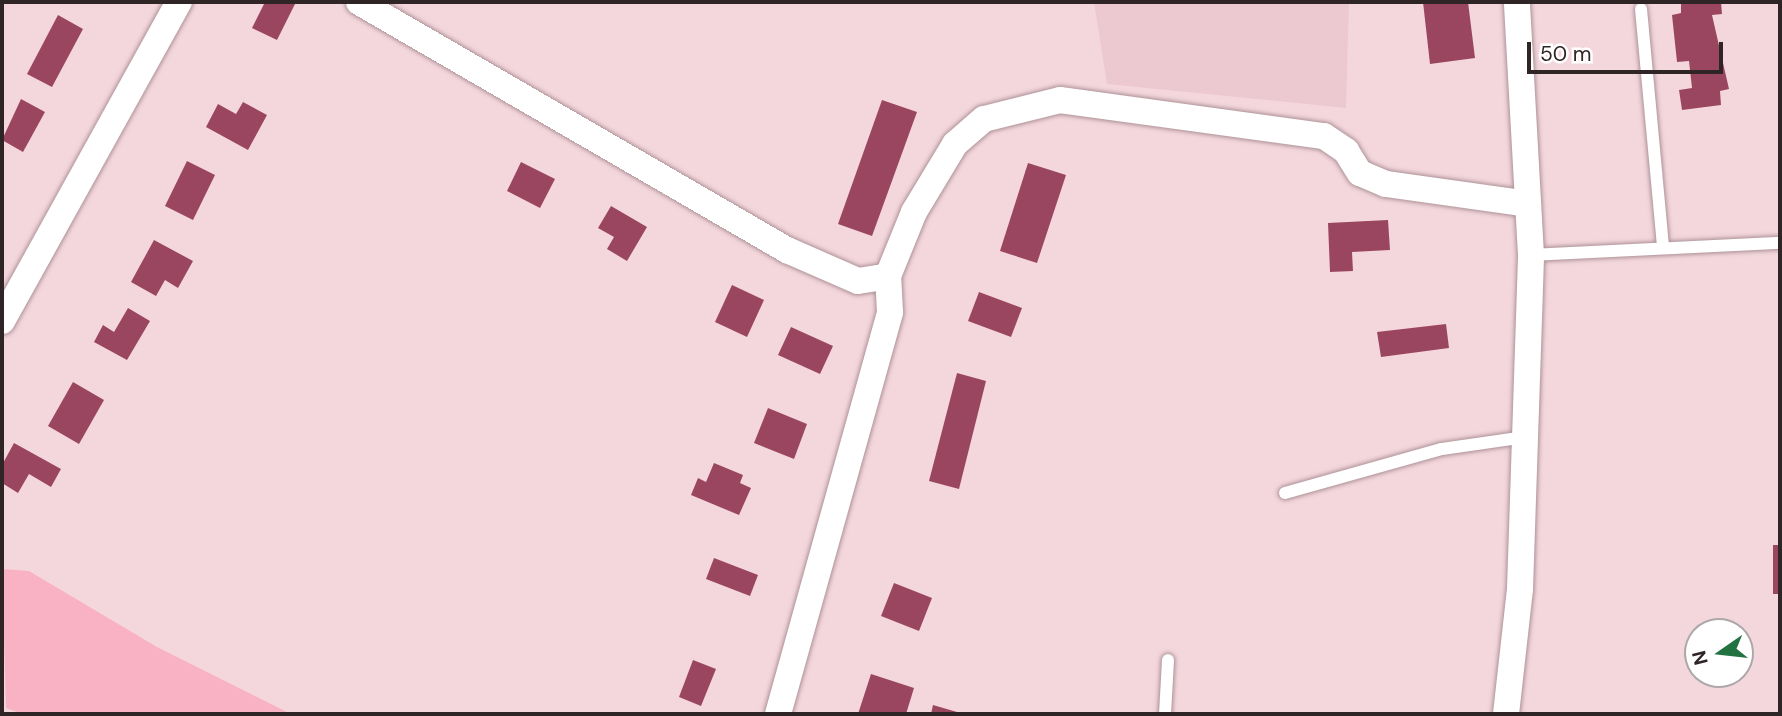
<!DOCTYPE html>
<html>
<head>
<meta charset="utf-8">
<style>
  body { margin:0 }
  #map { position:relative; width:1782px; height:716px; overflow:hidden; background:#f4d7dd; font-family:"DM Sans",sans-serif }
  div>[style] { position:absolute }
  .built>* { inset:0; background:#ecc8d0 }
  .green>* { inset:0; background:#f9b2c3 }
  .building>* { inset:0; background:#9b4660 }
  .roads { filter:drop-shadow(0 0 2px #ad9298) drop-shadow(0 0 2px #ad9298) }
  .lane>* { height:12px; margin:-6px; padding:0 6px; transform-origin:6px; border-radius:6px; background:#fff }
  .street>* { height:26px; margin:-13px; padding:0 13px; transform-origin:13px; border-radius:13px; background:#fff }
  span { translate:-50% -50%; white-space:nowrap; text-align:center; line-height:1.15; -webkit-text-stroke:7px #fff; paint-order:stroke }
  .frame { position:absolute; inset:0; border:4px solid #2f2527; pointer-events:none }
  .north { position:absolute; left:1684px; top:618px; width:70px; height:70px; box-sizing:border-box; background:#fff; border:2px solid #aca8a9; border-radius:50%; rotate:256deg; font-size:19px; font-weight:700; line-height:28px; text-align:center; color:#2f2527 }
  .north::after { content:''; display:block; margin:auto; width:24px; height:32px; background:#227242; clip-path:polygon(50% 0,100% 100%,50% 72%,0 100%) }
  .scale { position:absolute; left:1527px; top:42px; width:196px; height:32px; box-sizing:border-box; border:4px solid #2f2527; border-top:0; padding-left:9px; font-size:21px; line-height:24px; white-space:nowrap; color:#2f2527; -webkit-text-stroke:5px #fff; paint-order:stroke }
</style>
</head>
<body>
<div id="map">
  <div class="built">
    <div style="clip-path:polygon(1094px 2px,1349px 2px,1346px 108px,1107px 84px)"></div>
  </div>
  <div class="green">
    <div style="clip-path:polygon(2px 569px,29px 571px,157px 647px,291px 714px,22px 714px,6px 708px)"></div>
  </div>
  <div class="building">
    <div style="clip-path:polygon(265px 2px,296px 2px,277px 40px,252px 28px)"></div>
    <div style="clip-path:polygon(1423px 2px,1468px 2px,1475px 58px,1430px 64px)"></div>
    <div style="clip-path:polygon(1681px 2px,1721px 2px,1722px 14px,1712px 15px,1729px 89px,1720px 91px,1721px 105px,1682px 110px,1679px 90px,1692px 88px,1689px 61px,1677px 62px,1672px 15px,1681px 13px)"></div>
    <div style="clip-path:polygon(58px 15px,83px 29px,52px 87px,27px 74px)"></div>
    <div style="clip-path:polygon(21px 99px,45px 112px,23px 152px,2px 140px)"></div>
    <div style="clip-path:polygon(882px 100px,917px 112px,872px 236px,838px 224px)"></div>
    <div style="clip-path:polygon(243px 102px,267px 115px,248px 150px,206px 127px,218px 104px,236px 114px)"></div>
    <div style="clip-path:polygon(187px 161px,215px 175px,193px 220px,165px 206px)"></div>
    <div style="clip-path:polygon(521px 162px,555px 179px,540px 208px,507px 191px)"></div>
    <div style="clip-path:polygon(1028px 163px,1066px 175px,1037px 263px,1000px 251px)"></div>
    <div style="clip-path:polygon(611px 206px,647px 227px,627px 261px,607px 249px,614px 237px,598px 228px)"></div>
    <div style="clip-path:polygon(1388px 220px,1390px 250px,1352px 252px,1353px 271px,1330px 272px,1328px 223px)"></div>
    <div style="clip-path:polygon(154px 240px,193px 261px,178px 288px,165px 280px,156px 296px,131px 282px)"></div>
    <div style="clip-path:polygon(732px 285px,764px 300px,747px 337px,715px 322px)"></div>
    <div style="clip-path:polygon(979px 292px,1022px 308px,1011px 337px,968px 321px)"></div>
    <div style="clip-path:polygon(128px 308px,150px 321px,127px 360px,94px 342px,103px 325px,114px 332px)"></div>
    <div style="clip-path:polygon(1446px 324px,1449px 348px,1381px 357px,1377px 332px)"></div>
    <div style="clip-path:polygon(791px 327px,833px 346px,820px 374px,778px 355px)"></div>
    <div style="clip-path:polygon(957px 373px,986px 381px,959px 489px,929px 481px)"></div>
    <div style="clip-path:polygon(73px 382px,104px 400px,79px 444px,48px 426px)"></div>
    <div style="clip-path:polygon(768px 408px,807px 424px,794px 459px,754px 443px)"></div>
    <div style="clip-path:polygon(14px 443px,61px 469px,51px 487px,29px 474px,18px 493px,2px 483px,2px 465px)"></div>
    <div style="clip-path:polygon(714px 463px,743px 475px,740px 483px,751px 488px,739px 515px,691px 495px,698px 478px,706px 482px)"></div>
    <div style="clip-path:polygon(1773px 545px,1780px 545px,1780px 594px,1773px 594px)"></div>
    <div style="clip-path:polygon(714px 558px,758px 575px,750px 596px,706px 579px)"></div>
    <div style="clip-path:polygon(894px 583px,932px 598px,919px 631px,881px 616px)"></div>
    <div style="clip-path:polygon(693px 660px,716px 669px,701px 706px,679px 697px)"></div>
    <div style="clip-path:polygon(871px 674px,914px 688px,906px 714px,858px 714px)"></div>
    <div style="clip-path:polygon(933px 705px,957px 712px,957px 714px,931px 714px)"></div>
  </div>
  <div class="roads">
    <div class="lane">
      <div style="left:1641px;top:9px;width:239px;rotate:84.7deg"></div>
      <div style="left:1531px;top:255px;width:249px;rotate:-2.8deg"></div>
      <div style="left:1285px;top:493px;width:163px;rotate:-15.7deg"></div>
      <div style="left:1442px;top:449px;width:84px;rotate:-8.2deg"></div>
      <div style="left:1165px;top:714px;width:54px;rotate:-86.8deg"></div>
    </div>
    <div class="street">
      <div style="left:359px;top:2px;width:495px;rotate:30.1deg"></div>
      <div style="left:787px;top:250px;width:77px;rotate:23.6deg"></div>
      <div style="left:858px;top:281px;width:30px;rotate:-9deg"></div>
      <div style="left:2px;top:321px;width:365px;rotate:-61deg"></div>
      <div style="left:778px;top:714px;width:417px;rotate:-74.4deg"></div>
      <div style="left:890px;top:312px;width:36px;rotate:-93deg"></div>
      <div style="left:888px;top:276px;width:69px;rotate:-67.9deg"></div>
      <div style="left:914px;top:212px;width:79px;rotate:-58.9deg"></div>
      <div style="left:955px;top:144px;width:38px;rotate:-41deg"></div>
      <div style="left:984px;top:119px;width:78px;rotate:-14deg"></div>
      <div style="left:1060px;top:100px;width:266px;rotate:7.8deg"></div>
      <div style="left:1324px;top:136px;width:27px;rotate:34deg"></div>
      <div style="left:1346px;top:151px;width:26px;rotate:58deg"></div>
      <div style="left:1360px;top:173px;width:28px;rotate:23deg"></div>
      <div style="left:1386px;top:184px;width:143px;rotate:8deg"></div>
      <div style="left:1506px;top:714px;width:126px;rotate:-83.6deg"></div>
      <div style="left:1520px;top:589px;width:334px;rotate:-88.1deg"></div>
      <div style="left:1531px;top:255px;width:253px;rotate:-93.2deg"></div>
    </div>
  </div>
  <div class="frame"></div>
  <div class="north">N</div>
  <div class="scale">50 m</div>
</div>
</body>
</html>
